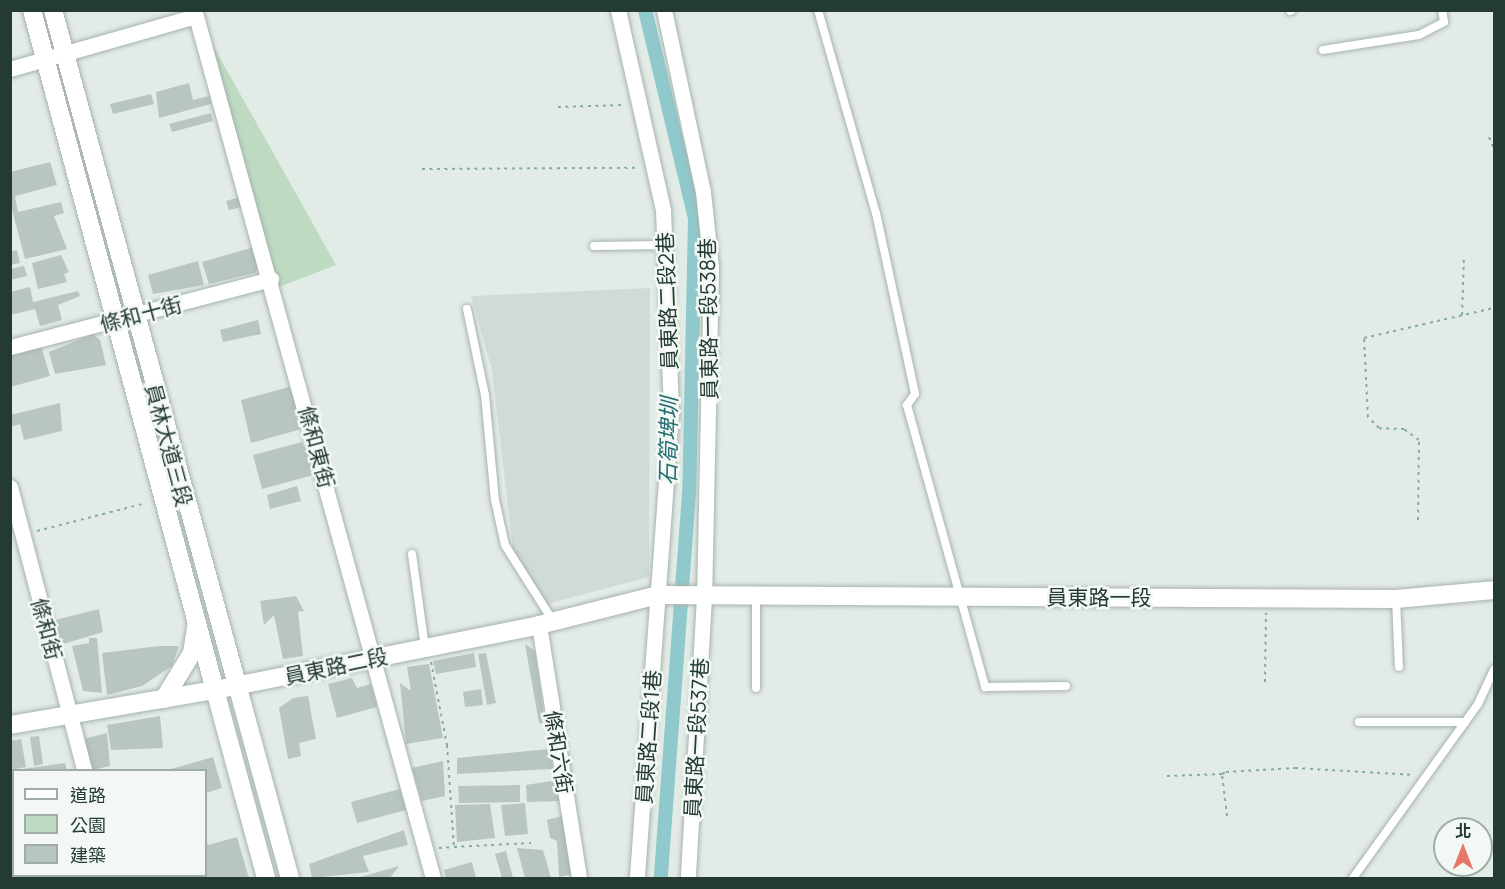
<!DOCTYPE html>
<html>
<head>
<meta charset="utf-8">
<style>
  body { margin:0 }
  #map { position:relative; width:1505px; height:889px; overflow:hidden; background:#e3ebe7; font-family:Manrope,"Noto Sans TC",sans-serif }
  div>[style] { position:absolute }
  .built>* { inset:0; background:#d1dbd5 }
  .green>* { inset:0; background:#bedbc2 }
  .canal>* { height:14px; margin:-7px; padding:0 7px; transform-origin:7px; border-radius:7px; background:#90c9cc }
  .building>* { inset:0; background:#b8c6bf }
  .path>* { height:2px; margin-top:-1px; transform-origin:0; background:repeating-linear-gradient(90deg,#86ac9c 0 3px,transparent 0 7.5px) }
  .roads { filter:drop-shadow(0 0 2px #a6b3ad) drop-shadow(0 0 2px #a6b3ad) }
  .service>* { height:8px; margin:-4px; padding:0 4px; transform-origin:4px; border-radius:4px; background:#fff }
  .minor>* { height:15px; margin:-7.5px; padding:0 7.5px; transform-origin:7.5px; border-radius:7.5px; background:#fff }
  .tertiary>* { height:18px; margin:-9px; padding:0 9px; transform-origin:9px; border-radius:9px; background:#fff }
  .secondary>* { height:18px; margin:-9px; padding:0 9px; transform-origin:9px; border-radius:9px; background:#fff }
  span { translate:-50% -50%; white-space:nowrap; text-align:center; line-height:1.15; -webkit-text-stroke:5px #f3f8f5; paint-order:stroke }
  .street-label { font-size:21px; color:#243b32 }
  .water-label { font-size:22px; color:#236e72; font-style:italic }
  .frame { position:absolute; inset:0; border:12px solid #243b32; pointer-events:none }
  .legend { position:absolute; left:12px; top:769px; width:195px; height:108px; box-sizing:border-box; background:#f3f8f5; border:2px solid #a0aca7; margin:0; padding:8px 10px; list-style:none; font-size:18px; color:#243b32 }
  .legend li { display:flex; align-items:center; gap:12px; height:30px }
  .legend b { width:30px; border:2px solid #a0aca7 }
  .north { position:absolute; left:1433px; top:817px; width:60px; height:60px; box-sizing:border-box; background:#f3f8f5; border:2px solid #a0aca7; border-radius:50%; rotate:0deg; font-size:16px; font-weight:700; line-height:24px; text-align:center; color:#243b32 }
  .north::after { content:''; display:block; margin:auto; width:21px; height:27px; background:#e57767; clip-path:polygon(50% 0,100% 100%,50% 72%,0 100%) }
</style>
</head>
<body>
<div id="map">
  <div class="built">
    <div style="clip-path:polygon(650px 288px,649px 577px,547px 604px,514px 559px,492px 370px,471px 296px)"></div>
  </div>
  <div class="green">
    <div style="clip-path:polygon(201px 24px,336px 265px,279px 287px)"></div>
  </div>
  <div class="canal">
    <div style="left:645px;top:10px;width:214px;rotate:76.5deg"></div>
    <div style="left:695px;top:218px;width:275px;rotate:91.2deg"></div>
    <div style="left:689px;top:493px;width:386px;rotate:94.2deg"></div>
  </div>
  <div class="building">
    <div style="clip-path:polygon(189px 83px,193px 100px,209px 96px,211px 104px,159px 118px,156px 92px)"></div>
    <div style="clip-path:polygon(151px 94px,154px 104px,113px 114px,110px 104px)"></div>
    <div style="clip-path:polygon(211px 113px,213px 121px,172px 132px,169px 124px)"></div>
    <div style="clip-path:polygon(50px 162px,57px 185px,15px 196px,18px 212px,61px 202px,64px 213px,54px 216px,67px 249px,25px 259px,10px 202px,10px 172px)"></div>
    <div style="clip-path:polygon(240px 197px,242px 207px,229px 210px,226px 201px)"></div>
    <div style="clip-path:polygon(254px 247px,260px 265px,255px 273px,209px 284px,202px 262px)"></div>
    <div style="clip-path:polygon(17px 250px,20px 263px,10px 265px,10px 252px)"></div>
    <div style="clip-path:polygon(61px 255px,69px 272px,64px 274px,67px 282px,38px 289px,32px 263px)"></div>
    <div style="clip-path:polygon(198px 261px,204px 285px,153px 294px,148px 275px)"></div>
    <div style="clip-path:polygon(24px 266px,27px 276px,10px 280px,10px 269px)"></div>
    <div style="clip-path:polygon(30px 287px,33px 302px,78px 291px,80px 296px,58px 305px,62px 320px,40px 326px,35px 309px,10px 315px,10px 292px)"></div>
    <div style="clip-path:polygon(258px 320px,261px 334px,223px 342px,220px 330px)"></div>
    <div style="clip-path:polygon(93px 334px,100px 340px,106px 365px,55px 374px,49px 352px)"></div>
    <div style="clip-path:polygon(41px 346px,50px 376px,10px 387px,10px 353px)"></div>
    <div style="clip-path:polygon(293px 386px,305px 428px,251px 443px,241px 400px)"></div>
    <div style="clip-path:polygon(60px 403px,62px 431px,24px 440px,20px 424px,10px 427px,10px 415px)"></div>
    <div style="clip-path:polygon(302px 442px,317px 474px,262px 489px,253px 455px)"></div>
    <div style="clip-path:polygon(297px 486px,301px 501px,270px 509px,267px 495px)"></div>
    <div style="clip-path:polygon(296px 596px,304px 611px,298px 612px,303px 656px,283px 659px,274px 615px,264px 625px,260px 601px)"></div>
    <div style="clip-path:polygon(99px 609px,103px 632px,60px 645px,55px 620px)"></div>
    <div style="clip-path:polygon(89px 638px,97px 638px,102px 693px,83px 691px,72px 646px,89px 643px)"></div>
    <div style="clip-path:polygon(525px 644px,535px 651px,545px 723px,539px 723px)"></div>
    <div style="clip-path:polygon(159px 646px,179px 646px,172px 666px,142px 686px,107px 695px,102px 653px)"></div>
    <div style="clip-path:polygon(474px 653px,476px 667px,436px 674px,433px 661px)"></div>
    <div style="clip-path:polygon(486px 653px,496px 703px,487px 705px,478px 654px)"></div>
    <div style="clip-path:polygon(429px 664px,443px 738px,406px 744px,400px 683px,411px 691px,407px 667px)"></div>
    <div style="clip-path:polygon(352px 678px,357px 688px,371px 684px,377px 707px,337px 718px,328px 684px)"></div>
    <div style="clip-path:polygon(481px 689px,483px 705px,465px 707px,463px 692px)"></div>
    <div style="clip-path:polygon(308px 696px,316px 739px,299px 743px,301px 756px,288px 759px,279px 708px,293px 698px)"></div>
    <div style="clip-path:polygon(160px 716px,163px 748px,111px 750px,107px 725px)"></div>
    <div style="clip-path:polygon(107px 733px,110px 766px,92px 770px,84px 739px)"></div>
    <div style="clip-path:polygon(39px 736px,43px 764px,34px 766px,30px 737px)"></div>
    <div style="clip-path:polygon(21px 739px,26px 767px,10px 770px,10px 741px)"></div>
    <div style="clip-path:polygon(549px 749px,553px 769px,457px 774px,457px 758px)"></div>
    <div style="clip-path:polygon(213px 757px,222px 788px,206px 793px,206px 770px,168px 770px)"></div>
    <div style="clip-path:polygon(443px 761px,445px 796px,422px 801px,412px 768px)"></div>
    <div style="clip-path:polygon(65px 763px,67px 770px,22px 770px,22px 769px)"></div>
    <div style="clip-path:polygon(557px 780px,561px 801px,527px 802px,526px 785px)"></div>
    <div style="clip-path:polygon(520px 785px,520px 802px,459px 803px,458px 786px)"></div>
    <div style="clip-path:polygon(400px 789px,406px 810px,357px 823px,351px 802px)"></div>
    <div style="clip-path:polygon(525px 803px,528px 834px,505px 836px,501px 805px)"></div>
    <div style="clip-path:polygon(490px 804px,495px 838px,457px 842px,455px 805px)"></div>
    <div style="clip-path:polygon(562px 816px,577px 873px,559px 877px,557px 841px,550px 838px,547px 820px)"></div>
    <div style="clip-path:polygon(404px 830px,408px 845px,363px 856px,369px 872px,312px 878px,309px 864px)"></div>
    <div style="clip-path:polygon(237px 837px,249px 878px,198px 878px,206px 876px,206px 838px,208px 845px)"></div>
    <div style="clip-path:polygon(517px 848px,543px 850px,551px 878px,525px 878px)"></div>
    <div style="clip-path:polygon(506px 851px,513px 878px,502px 878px,495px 854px)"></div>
    <div style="clip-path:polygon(472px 862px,476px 878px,446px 878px,444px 870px)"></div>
    <div style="clip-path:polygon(399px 866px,390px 878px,357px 878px)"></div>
    <div style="clip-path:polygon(23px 876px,57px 876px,57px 878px,24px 878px)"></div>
    <div style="clip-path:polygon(100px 876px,101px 878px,73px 878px,85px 876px)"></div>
  </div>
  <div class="path">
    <div style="left:558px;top:107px;width:66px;rotate:-1.7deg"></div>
    <div style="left:1489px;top:137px;width:13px;rotate:67deg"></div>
    <div style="left:422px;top:169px;width:216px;rotate:-0.3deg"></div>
    <div style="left:1462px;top:315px;width:60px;rotate:-88.1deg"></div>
    <div style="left:1418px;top:520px;width:80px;rotate:-89.3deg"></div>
    <div style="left:1419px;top:440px;width:19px;rotate:-144deg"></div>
    <div style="left:1404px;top:429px;width:25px;rotate:-178deg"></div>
    <div style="left:1379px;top:428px;width:16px;rotate:-135deg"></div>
    <div style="left:1368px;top:417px;width:79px;rotate:-92.9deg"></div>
    <div style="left:1364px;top:338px;width:133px;rotate:-13deg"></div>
    <div style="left:37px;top:531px;width:108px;rotate:-14.4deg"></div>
    <div style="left:431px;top:662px;width:85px;rotate:79.1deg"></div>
    <div style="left:447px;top:745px;width:102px;rotate:86.1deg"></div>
    <div style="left:454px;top:847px;width:77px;rotate:-3deg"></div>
    <div style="left:1265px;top:682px;width:69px;rotate:-89.2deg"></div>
    <div style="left:1167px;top:776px;width:55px;rotate:-2.1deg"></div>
    <div style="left:1227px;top:816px;width:42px;rotate:-96.8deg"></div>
    <div style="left:1222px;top:774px;width:4px;rotate:-27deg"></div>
    <div style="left:1226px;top:772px;width:69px;rotate:-3.3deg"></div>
    <div style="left:1295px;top:768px;width:120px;rotate:3.3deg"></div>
    <div style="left:439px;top:848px;width:15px;rotate:-4deg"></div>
  </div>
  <div class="roads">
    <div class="service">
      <div style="left:818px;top:10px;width:211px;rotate:74.1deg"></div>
      <div style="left:876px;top:213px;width:185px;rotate:77.8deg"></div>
      <div style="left:915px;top:394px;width:14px;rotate:126deg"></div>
      <div style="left:907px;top:405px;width:293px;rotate:74.5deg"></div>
      <div style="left:985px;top:687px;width:81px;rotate:-0.7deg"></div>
      <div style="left:1290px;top:11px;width:2px;rotate:-27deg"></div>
      <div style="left:1323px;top:50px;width:97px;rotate:-8.9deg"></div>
      <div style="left:1419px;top:35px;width:28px;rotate:-27deg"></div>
      <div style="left:1444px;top:22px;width:12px;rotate:-99deg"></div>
      <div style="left:594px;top:246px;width:70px;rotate:-0.8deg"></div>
      <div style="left:467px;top:309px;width:88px;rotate:78.2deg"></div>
      <div style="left:485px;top:395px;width:105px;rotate:84.6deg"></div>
      <div style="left:495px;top:500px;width:46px;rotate:77.5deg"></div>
      <div style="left:505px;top:545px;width:90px;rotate:57.7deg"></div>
      <div style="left:412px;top:554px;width:95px;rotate:82.1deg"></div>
      <div style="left:1396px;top:599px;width:68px;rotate:87.5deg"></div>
      <div style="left:756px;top:688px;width:91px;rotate:-90deg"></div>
      <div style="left:1359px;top:722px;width:106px"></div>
      <div style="left:17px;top:876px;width:2px;rotate:90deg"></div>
      <div style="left:1353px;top:878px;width:214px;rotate:-54.3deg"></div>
      <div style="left:1478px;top:704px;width:38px;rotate:-65deg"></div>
    </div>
    <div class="minor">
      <div style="left:618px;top:10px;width:205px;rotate:77.3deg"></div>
      <div style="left:663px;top:210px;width:203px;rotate:87.7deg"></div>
      <div style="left:671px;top:413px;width:466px;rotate:94.2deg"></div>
      <div style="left:664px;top:10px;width:186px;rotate:77.9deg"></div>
      <div style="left:703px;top:192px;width:75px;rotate:83.9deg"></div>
      <div style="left:711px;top:267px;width:330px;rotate:91.2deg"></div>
      <div style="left:704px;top:597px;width:281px;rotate:93.3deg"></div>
      <div style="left:10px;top:69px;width:193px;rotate:-15.9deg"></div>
      <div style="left:196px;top:16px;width:894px;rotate:74.63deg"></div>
      <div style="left:10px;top:347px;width:270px;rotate:-14.6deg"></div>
      <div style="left:10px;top:487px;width:293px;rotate:75.3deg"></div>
      <div style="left:539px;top:625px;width:256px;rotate:81deg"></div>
      <div style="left:10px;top:863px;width:4px"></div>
      <div style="left:110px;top:876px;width:2px;rotate:63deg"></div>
    </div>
    <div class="tertiary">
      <div style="left:238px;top:688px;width:197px;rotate:74.7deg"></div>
      <div style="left:164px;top:699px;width:54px;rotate:-58.7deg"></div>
      <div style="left:192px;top:653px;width:30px;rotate:-81deg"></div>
      <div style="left:10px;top:725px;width:208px;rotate:-9.7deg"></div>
      <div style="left:215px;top:690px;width:195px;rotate:74.8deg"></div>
    </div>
    <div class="secondary">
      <div style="left:32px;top:10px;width:704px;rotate:74.94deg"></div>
      <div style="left:215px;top:690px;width:330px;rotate:-11.3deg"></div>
      <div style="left:539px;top:625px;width:123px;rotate:-14.1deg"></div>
      <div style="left:658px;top:595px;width:738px;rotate:0.31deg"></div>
      <div style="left:1396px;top:599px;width:98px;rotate:-5.2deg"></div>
      <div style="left:53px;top:10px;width:703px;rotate:74.74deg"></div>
    </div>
  </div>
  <div class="street-label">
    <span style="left:667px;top:301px;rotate:-92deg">員東路二段2巷</span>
    <span style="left:141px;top:314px;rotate:-15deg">條和十街</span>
    <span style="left:708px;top:319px;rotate:-91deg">員東路一段538巷</span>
    <span style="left:169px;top:445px;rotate:75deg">員林大道三段</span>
    <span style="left:317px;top:447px;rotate:75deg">條和東街</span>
    <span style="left:1099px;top:597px">員東路一段</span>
    <span style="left:47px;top:629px;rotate:75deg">條和街</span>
    <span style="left:336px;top:666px;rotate:-12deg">員東路二段</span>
    <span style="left:648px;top:737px;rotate:-86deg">員東路二段1巷</span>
    <span style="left:696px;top:738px;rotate:-87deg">員東路一段537巷</span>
    <span style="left:559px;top:752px;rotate:81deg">條和六街</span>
  </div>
  <div class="water-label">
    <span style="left:669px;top:441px;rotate:-89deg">石筍埤圳</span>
  </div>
  <div class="frame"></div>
  <ul class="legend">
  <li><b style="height:8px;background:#fff"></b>道路</li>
  <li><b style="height:16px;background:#bedbc2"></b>公園</li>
  <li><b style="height:16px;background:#b8c6bf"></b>建築</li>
  </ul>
  <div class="north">北</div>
</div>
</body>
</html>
